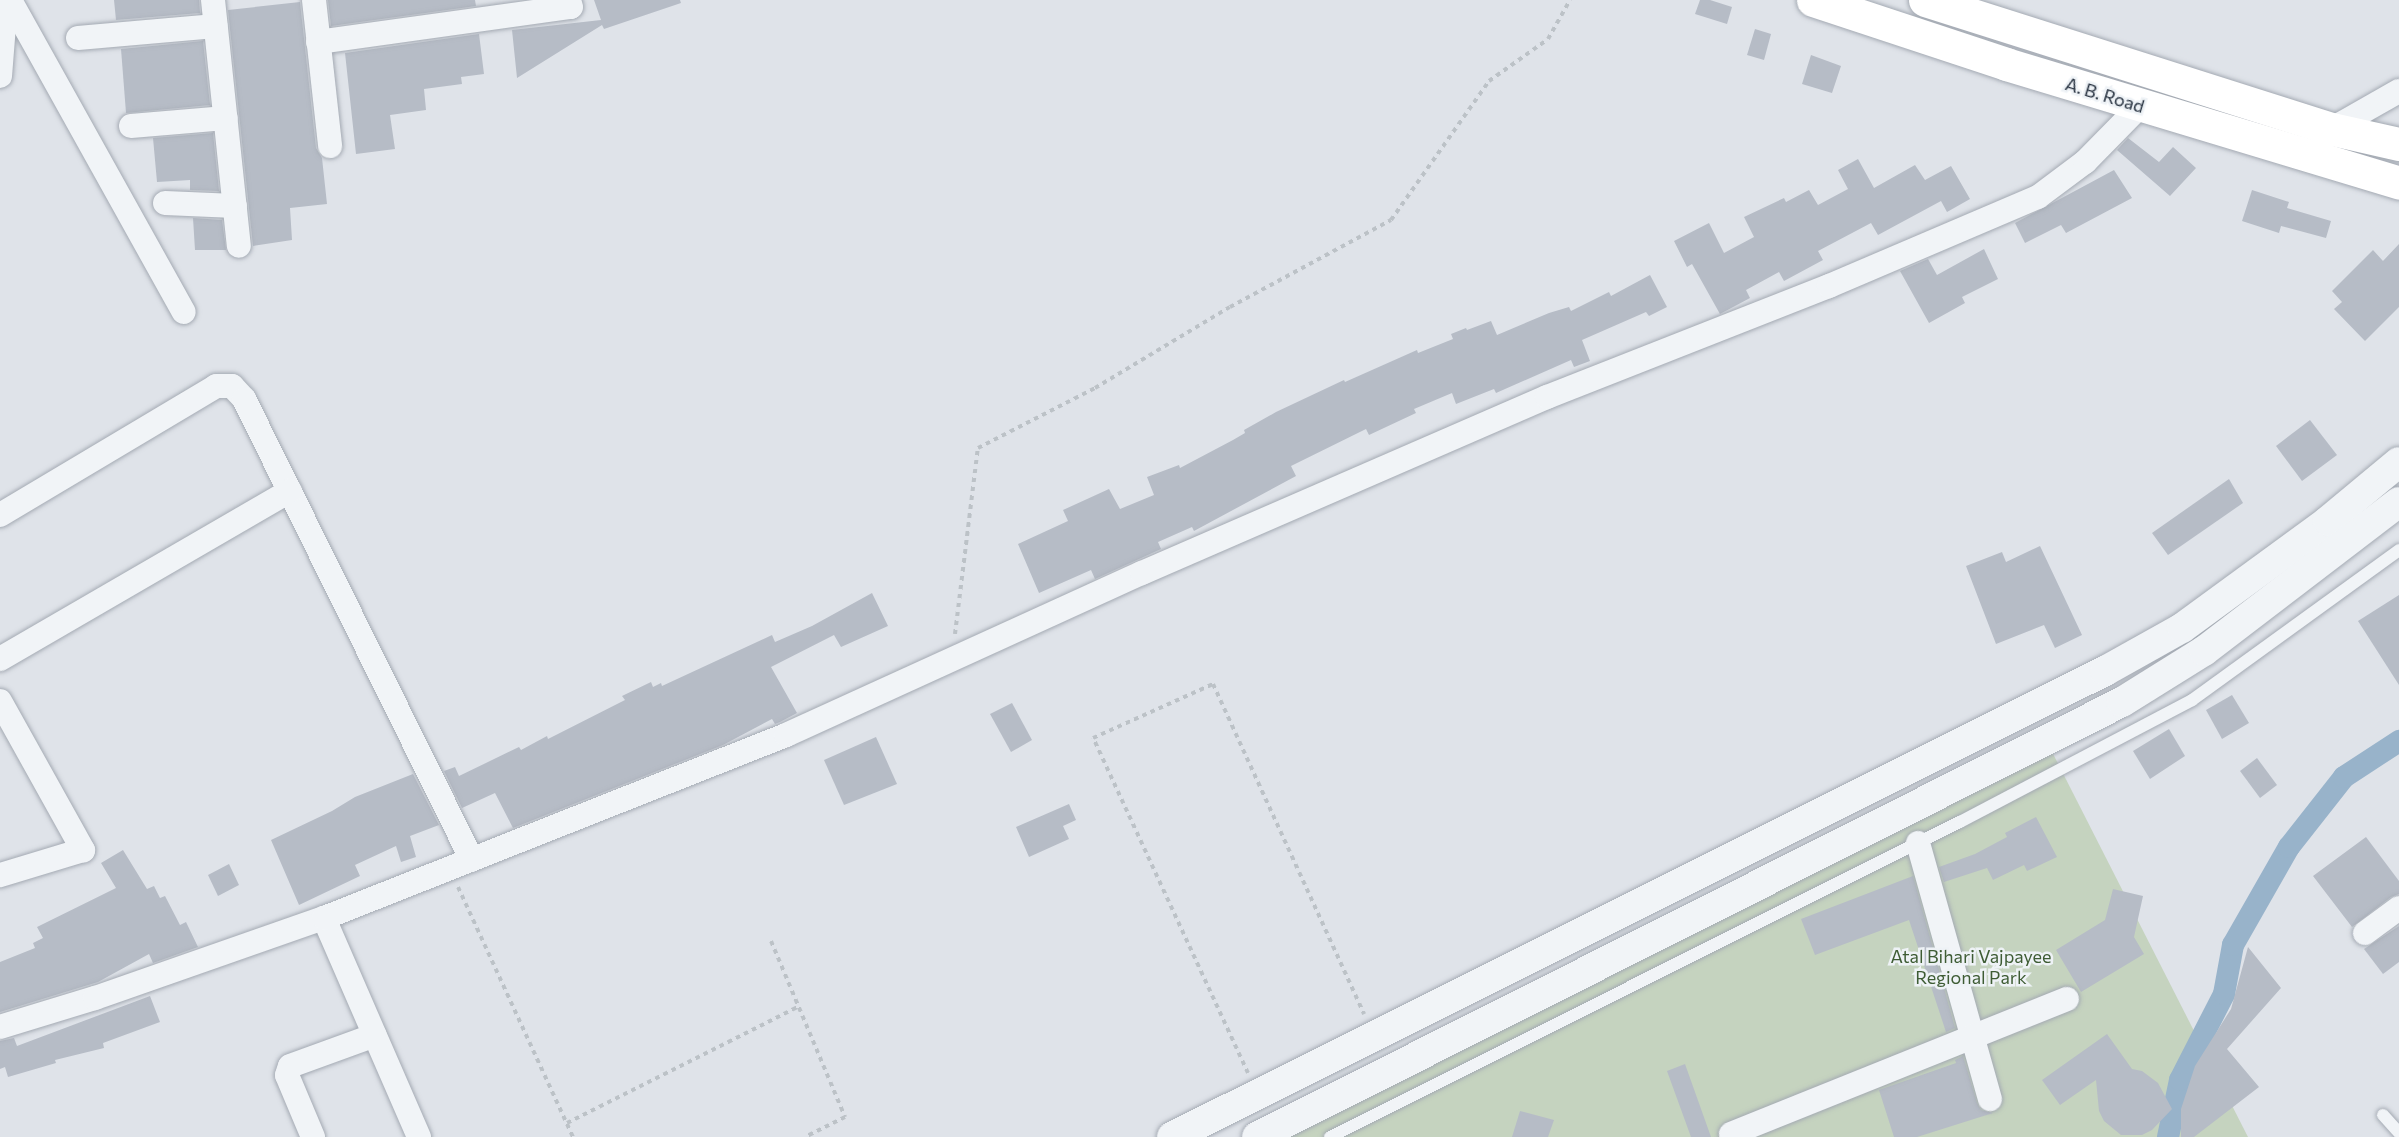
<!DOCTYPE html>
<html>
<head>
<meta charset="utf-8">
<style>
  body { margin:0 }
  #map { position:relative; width:2399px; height:1137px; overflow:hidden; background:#dfe3e9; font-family:Commissioner,sans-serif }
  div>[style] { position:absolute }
  .green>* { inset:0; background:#c5d3bf }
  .canal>* { height:22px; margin:-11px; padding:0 11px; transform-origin:11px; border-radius:11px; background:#98b3ca }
  .building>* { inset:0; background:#b6bcc6 }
  .path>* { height:4px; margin-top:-2px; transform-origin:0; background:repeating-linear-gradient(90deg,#bcc2c7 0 4.5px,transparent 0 9px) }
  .roads { filter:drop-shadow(0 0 2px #a4aab3) drop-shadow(0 0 2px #a4aab3) }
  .service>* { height:12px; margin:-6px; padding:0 6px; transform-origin:6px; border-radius:6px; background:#f1f4f7 }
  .minor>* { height:24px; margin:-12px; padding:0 12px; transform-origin:12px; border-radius:12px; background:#f1f4f7 }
  .tertiary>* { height:30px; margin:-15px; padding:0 15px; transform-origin:15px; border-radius:15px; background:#f1f4f7 }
  .secondary>* { height:33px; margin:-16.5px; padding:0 16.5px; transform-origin:16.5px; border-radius:16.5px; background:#fff }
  span { translate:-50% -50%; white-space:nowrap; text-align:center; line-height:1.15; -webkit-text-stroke:5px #eef2f6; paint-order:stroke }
  .street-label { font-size:18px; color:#273240 }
  .park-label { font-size:18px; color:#3e5c34 }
</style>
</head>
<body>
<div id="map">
  <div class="green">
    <div style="clip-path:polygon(2046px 740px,2248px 1137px,1255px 1137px)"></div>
  </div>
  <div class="canal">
    <div style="left:2168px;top:1137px;width:58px;rotate:-78.1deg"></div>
    <div style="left:2180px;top:1080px;width:97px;rotate:-62.9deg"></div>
    <div style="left:2224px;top:994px;width:50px;rotate:-79.6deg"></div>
    <div style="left:2233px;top:945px;width:113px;rotate:-60.3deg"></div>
    <div style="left:2289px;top:847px;width:89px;rotate:-51.8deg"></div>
    <div style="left:2344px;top:777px;width:66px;rotate:-33.2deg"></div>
  </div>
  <div class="building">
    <div style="clip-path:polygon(114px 0,199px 0,200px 13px,116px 20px)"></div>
    <div style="clip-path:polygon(328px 0,475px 0,476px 6px,331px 26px)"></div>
    <div style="clip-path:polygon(594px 0,680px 0,681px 3px,604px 29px,602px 25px,517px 78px,512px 30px,601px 20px)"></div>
    <div style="clip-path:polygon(1700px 0,1710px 0,1732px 7px,1727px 24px,1695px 14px)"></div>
    <div style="clip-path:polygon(300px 2px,316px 148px,322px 158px,327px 204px,290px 208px,292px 240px,253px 246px,228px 10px)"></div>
    <div style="clip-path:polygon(1755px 29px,1771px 34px,1764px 60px,1747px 55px)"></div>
    <div style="clip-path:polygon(479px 34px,484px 74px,461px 77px,462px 84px,424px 89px,426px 110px,390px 115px,395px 149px,356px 154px,345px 53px)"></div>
    <div style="clip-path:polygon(203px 41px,210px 105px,126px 113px,121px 49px)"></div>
    <div style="clip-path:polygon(1811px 55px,1841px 66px,1832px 93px,1802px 84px)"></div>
    <div style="clip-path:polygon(213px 133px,219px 191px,190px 190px,190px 180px,157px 182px,153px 138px)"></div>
    <div style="clip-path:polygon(2128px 138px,2159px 162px,2173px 147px,2196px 168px,2170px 196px,2117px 150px)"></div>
    <div style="clip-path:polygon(1858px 159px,1874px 188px,1915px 165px,1925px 180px,1951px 166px,1970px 199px,1947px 212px,1941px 201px,1878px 235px,1871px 223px,1818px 251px,1823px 260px,1784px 281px,1779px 272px,1746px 290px,1750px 298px,1720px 314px,1692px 264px,1687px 267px,1674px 241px,1709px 223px,1724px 253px,1754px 237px,1744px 217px,1784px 198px,1786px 202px,1809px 190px,1818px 205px,1848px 189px,1838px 170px)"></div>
    <div style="clip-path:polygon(2114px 170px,2132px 198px,2066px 233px,2061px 225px,2025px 243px,2015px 223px)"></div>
    <div style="clip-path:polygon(2252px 190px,2289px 202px,2287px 208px,2331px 221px,2326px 238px,2281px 226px,2279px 233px,2242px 221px)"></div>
    <div style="clip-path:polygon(193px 218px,222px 220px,226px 250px,195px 250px)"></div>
    <div style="clip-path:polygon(2399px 244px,2399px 307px,2365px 341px,2334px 309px,2342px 302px,2332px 291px,2373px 250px,2383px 261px)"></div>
    <div style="clip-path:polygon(1984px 249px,1998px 279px,1962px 297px,1965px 303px,1929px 323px,1900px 271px,1928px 259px,1937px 275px)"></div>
    <div style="clip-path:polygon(1650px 275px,1667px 307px,1649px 316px,1646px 312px,1582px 340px,1590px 361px,1574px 367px,1571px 360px,1496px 393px,1494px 389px,1456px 404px,1452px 393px,1414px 409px,1416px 413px,1369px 435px,1366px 429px,1291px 466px,1296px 476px,1194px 531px,1192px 527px,1158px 542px,1161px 549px,1095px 579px,1091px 570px,1039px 593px,1018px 544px,1068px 521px,1063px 510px,1109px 489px,1120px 509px,1154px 495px,1147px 477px,1179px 465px,1180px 468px,1233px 440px,1245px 433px,1244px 430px,1276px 412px,1344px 380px,1345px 382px,1417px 350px,1418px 353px,1453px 339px,1451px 334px,1466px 328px,1467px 330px,1491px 321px,1497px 335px,1549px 313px,1569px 307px,1571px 311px,1609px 292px,1611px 296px)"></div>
    <div style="clip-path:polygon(2310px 420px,2337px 455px,2302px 481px,2276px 446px)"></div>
    <div style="clip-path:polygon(2229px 479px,2243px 503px,2168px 555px,2152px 533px)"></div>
    <div style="clip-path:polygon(2040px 546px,2082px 635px,2055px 648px,2044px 625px,1996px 644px,1966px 566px,2002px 552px,2006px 562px)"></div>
    <div style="clip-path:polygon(872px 593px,888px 626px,841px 647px,834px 635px,771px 667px,797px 713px,780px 722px,775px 724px,772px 719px,723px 745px,513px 828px,495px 793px,462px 808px,444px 771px,455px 767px,459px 776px,519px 747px,521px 750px,547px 736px,548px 739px,625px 700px,622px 696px,651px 682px,653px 687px,661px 683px,662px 686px,772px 635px,775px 642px,812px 626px)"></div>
    <div style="clip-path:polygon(2399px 595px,2399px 685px,2358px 621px)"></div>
    <div style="clip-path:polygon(2232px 695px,2249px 723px,2222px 739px,2206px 710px)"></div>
    <div style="clip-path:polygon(1012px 703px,1032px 740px,1011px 752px,990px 714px)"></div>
    <div style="clip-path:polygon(2169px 729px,2185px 756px,2150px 779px,2133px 751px)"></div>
    <div style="clip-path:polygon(876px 737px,897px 784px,844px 805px,824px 760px)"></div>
    <div style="clip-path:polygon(2257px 758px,2277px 785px,2260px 798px,2240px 771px)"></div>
    <div style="clip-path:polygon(413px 774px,439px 825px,410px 836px,416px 857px,401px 862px,396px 846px,355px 865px,360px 876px,299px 905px,271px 840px,332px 811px,355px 797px)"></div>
    <div style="clip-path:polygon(1069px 804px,1076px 820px,1063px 826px,1069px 839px,1029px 857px,1016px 827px)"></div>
    <div style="clip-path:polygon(2036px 817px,2057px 857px,2027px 871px,2024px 865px,1993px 880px,1987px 868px,1944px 882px,1939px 867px,1975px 854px,2007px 837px,2005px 833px)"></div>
    <div style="clip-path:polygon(2366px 837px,2399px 881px,2399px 894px,2391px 897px,2352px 927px,2313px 876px)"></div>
    <div style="clip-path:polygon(123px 850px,147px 889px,154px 886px,160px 898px,165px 896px,180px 925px,186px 922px,198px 947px,153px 963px,149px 954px,98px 982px,0 1012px,0 962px,35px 948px,33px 943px,43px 938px,37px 927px,116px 888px,101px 863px)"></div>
    <div style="clip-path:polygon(229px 864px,239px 885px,218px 896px,208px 875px)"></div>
    <div style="clip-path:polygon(1913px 876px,1955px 1028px,1946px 1032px,1909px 920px,1815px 955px,1801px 919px)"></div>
    <div style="clip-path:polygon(2113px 889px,2143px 896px,2134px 937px,2144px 954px,2081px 992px,2056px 950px,2105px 920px)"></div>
    <div style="clip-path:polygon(2399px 926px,2399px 962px,2383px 974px,2364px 949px)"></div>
    <div style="clip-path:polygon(2248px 947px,2281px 988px,2227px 1049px,2259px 1087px,2194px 1137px,2181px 1137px,2181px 1109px,2195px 1066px,2231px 1009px)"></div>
    <div style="clip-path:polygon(150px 996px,160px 1022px,103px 1043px,104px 1048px,55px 1060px,56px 1063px,8px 1077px,5px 1067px,0 1069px,0 1041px,14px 1038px,17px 1046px)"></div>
    <div style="clip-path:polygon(2107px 1034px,2132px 1069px,2142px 1071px,2158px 1083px,2172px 1109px,2152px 1130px,2142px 1135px,2121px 1135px,2104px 1121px,2099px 1111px,2096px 1080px,2060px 1105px,2042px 1080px)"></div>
    <div style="clip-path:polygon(1963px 1056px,1977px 1103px,1981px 1110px,1993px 1113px,1917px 1137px,1894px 1137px,1879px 1090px,1956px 1063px,1955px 1060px)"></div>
    <div style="clip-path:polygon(1685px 1064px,1711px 1137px,1691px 1137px,1667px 1071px)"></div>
    <div style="clip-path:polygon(1520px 1111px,1554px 1120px,1548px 1137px,1512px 1137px)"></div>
  </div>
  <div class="path">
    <div style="left:955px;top:634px;width:187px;rotate:-83deg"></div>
    <div style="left:978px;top:448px;width:131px;rotate:-27.1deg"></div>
    <div style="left:1095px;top:388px;width:157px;rotate:-31deg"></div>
    <div style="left:1230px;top:307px;width:183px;rotate:-28.4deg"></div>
    <div style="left:1391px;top:220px;width:170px;rotate:-54.8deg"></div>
    <div style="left:1489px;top:81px;width:72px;rotate:-35.4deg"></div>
    <div style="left:1548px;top:39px;width:45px;rotate:-60.6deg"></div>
    <div style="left:458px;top:887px;width:275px;rotate:65.3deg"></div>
    <div style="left:771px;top:941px;width:191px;rotate:67.2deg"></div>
    <div style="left:845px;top:1117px;width:45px;rotate:153.4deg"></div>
    <div style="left:1248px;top:1073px;width:369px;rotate:-114.8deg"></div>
    <div style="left:1093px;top:738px;width:132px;rotate:-24.2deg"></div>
    <div style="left:1213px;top:684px;width:363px;rotate:65.4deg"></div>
    <div style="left:567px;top:1123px;width:258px;rotate:-26.7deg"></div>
  </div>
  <div class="roads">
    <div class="service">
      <div style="left:2383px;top:1115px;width:24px;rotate:48deg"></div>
      <div style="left:1330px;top:1137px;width:704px;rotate:-26.57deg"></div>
      <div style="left:1960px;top:822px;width:262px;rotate:-27.7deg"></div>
      <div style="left:2192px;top:700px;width:256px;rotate:-35.9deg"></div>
    </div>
    <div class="minor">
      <div style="left:10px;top:0;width:357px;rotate:60.9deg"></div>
      <div style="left:213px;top:0;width:247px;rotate:84deg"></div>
      <div style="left:314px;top:0;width:147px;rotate:83.7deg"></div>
      <div style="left:78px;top:38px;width:138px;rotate:-5deg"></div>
      <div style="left:318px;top:42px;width:255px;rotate:-7.9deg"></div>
      <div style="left:571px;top:7px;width:7px;rotate:-106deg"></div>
      <div style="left:0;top:76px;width:76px;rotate:-85.5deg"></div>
      <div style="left:131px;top:126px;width:95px;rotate:-4.8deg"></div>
      <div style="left:2332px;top:129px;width:77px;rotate:-29.6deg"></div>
      <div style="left:165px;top:203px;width:70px;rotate:2.5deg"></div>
      <div style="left:0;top:515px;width:252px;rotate:-30.8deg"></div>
      <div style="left:216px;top:386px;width:16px"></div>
      <div style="left:232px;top:386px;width:18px;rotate:47deg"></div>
      <div style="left:244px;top:399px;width:514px;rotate:63.68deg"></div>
      <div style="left:0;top:659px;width:335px;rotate:-30.1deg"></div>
      <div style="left:0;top:701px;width:171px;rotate:60.9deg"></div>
      <div style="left:83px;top:850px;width:87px;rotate:163.2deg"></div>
      <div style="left:1918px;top:843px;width:266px;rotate:74.3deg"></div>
      <div style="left:2365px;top:933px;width:42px;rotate:-36.3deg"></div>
      <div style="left:0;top:1027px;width:99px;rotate:-17deg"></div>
      <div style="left:95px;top:998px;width:243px;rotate:-19.3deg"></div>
      <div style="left:1731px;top:1134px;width:362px;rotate:-21.9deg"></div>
      <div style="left:313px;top:1137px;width:67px;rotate:-112.8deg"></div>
      <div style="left:287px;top:1075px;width:9px;rotate:-72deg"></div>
      <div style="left:290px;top:1066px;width:90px;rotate:-20deg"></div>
      <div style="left:419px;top:1137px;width:239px;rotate:-113.5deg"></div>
      <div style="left:324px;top:918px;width:497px;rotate:-21.6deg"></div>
      <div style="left:786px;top:735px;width:391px;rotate:-24.5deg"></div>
      <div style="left:1142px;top:573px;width:442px;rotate:-23.5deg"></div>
      <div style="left:1547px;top:397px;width:303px;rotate:-21.5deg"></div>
      <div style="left:1829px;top:286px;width:227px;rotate:-23.1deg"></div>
      <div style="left:2038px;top:197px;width:59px;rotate:-36.7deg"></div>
      <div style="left:2085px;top:162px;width:80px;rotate:-45.5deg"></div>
    </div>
    <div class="tertiary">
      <div style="left:1172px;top:1137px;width:1043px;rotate:-26.54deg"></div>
      <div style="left:2105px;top:671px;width:88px;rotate:-29.2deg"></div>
      <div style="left:2182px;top:628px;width:181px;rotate:-36.2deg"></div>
      <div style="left:2328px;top:521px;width:92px;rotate:-39.7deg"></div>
      <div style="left:1257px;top:1137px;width:968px;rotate:-26.7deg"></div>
      <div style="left:2122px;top:702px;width:97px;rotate:-31.9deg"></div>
      <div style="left:2204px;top:651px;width:245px;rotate:-37.4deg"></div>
    </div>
    <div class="secondary">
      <div style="left:1813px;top:0;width:203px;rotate:18.3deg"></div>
      <div style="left:2006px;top:64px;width:411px;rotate:16.8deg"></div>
      <div style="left:1925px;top:0;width:427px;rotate:17.6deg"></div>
      <div style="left:2332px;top:129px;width:69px;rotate:12.6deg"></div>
    </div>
  </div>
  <div class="street-label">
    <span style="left:2105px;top:95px;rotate:17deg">A. B. Road</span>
  </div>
  <div class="park-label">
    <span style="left:1971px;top:967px">Atal Bihari Vajpayee<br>Regional Park</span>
  </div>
</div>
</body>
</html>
